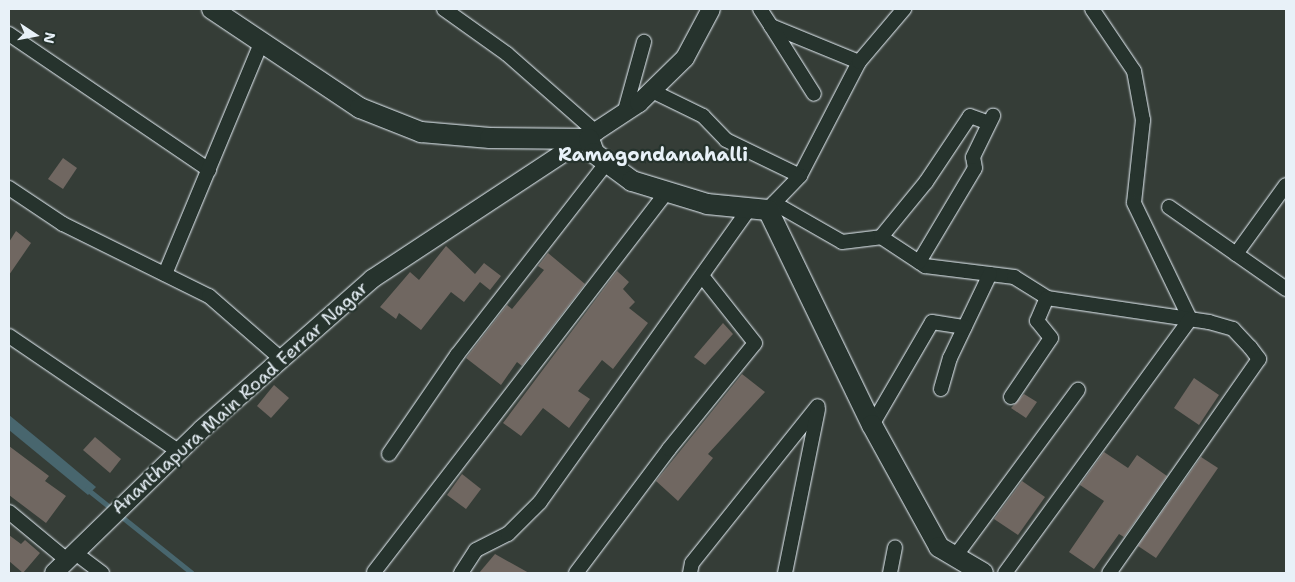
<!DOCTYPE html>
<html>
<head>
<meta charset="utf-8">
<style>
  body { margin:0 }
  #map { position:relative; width:1295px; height:582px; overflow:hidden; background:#353d37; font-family:"Shantell Sans",sans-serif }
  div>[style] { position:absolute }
  .water>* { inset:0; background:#48666e }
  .stream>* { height:5px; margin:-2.5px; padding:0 2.5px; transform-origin:2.5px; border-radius:2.5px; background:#48666e }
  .building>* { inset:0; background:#706761 }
  .roads { filter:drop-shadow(0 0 1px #e8f1f8) drop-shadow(0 0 1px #e8f1f8) }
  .minor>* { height:14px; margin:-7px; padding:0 7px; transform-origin:7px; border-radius:7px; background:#26332d }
  .tertiary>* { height:18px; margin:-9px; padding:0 9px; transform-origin:9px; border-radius:9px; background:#26332d }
  .secondary>* { height:20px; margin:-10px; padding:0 10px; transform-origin:10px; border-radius:10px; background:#26332d }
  span { translate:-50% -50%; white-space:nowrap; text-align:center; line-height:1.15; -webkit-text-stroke:4.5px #26332d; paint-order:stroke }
  .street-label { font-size:18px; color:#e8f1f8 }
  .neighbourhood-label { font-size:19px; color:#e8f1f8; font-weight:700 }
  .frame { position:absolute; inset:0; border:10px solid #e8f1f8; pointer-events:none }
  .north { position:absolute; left:10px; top:10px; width:50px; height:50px; -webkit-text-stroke:4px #26332d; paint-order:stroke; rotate:101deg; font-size:14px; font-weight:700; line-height:20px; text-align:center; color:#e8f1f8 }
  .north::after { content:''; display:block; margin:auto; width:18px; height:22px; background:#e8f1f8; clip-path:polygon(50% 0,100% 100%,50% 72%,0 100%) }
</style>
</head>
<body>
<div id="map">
  <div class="water">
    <div style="clip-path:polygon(9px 415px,53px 451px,96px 487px,88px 495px,9px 430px)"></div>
  </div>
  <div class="stream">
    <div style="left:87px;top:489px;width:134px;rotate:38.7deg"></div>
  </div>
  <div class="building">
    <div style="clip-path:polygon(63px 158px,77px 168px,63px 189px,48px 179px)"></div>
    <div style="clip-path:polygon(16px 231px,31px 243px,9px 275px,9px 242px)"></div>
    <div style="clip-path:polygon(446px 246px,475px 274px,484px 263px,501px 276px,490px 290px,480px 282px,464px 302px,451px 292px,421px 330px,399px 313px,396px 319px,380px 307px,410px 272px,419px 280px)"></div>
    <div style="clip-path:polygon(548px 253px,585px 284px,522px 366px,517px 362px,501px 385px,466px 358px,507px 305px,512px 309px,544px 270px,538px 266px)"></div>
    <div style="clip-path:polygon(617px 271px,629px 282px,623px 289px,635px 302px,629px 308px,648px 323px,613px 369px,602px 360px,578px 391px,590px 399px,569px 428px,543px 408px,521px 436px,503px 423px)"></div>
    <div style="clip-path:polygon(723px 323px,733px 334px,705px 365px,694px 357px)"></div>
    <div style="clip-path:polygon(742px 374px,765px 392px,708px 454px,713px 458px,678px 501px,656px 481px)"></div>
    <div style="clip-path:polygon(1194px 378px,1219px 395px,1199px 425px,1174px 408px)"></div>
    <div style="clip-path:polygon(274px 385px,289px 398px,271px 418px,257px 406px)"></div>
    <div style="clip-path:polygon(1024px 394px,1037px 402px,1026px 418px,1011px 408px)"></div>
    <div style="clip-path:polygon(95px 437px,121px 459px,110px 473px,83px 450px)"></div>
    <div style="clip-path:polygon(9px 446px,49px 476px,45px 481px,66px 496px,46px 523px,9px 495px)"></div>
    <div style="clip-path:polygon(1104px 452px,1128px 468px,1137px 455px,1167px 476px,1124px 537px,1119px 534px,1094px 569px,1069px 552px,1104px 501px,1080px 485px)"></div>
    <div style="clip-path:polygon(1201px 457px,1218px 468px,1156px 558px,1138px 546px)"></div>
    <div style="clip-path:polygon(462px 474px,481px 489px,466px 509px,447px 495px)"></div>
    <div style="clip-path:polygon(1022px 481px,1045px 497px,1018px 535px,994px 519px)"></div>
    <div style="clip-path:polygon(9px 535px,21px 544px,25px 540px,40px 553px,23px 573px,9px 561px)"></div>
    <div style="clip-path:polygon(495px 554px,529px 573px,479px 573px)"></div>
  </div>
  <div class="roads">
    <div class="minor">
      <div style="left:444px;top:9px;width:77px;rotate:35.5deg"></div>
      <div style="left:507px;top:54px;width:120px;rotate:41.3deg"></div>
      <div style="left:760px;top:9px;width:20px;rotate:57deg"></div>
      <div style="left:771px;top:26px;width:95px;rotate:22.2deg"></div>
      <div style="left:859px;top:62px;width:128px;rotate:117.4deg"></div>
      <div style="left:1092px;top:9px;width:75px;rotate:55.9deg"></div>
      <div style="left:1134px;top:71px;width:50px;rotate:79.6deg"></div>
      <div style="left:1143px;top:120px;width:83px;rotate:96.2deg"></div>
      <div style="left:1134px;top:203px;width:129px;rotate:64.2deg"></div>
      <div style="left:771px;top:26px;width:80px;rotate:57.7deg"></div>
      <div style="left:9px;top:34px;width:242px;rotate:34.2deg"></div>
      <div style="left:859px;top:62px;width:70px;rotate:-49.7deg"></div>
      <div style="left:652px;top:91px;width:57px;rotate:26.1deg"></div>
      <div style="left:703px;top:116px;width:33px;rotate:46deg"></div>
      <div style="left:726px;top:140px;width:82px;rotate:25.9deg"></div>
      <div style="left:800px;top:176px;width:45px;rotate:134.1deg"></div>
      <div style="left:624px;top:114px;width:75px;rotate:-74.5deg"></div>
      <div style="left:9px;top:188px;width:65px;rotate:33.7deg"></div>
      <div style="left:63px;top:224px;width:163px;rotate:26.3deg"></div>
      <div style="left:209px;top:296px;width:94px;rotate:41.1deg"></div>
      <div style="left:774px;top:203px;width:78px;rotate:29.8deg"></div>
      <div style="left:842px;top:242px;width:39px;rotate:-7deg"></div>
      <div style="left:881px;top:237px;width:53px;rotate:33.4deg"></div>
      <div style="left:925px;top:266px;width:90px;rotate:7deg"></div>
      <div style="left:1014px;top:277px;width:39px;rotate:32deg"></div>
      <div style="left:1047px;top:298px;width:164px;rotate:8.4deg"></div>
      <div style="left:1209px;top:322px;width:25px;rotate:16deg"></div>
      <div style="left:1233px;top:329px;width:25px;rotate:47deg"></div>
      <div style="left:1250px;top:347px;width:15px;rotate:53deg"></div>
      <div style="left:1259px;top:359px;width:261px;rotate:125deg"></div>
      <div style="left:1169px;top:207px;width:143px;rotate:35deg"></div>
      <div style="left:881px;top:237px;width:71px;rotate:-50.7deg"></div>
      <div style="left:926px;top:182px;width:79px;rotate:-56.3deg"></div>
      <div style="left:970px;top:116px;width:20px;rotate:20deg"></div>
      <div style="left:1236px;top:254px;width:85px;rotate:-54.1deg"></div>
      <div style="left:919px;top:262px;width:109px;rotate:-59.2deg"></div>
      <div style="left:975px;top:168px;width:11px;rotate:-100deg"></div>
      <div style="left:973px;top:157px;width:46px;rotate:-64deg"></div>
      <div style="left:165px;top:274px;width:250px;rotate:-67.4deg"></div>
      <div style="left:9px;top:336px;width:204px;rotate:34.2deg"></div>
      <div style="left:941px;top:389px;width:32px;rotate:-74deg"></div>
      <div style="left:950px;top:358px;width:93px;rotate:-64.5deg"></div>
      <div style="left:1011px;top:397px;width:71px;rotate:-55.9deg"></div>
      <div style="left:1051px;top:338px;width:22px;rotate:-129deg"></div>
      <div style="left:1037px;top:321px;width:25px;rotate:-67deg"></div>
      <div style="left:872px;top:425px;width:119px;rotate:-59.8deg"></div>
      <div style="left:932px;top:322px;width:33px;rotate:9deg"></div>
      <div style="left:389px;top:454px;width:120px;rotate:-55.5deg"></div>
      <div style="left:457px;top:355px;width:244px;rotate:-52.1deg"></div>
      <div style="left:9px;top:512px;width:75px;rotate:39.6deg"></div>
      <div style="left:74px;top:552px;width:35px;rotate:37deg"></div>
      <div style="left:954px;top:558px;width:209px;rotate:-53.6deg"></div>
      <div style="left:374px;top:572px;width:480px;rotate:-52.4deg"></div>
      <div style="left:461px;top:573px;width:27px;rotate:-57deg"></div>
      <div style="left:476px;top:550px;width:36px;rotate:-27deg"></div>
      <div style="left:508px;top:534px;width:45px;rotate:-45deg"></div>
      <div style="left:540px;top:502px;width:361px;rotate:-54.5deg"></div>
      <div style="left:576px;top:573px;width:155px;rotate:-53.1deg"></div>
      <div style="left:669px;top:449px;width:136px;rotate:-50.9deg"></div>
      <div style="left:755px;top:343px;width:85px;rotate:-128.3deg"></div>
      <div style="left:690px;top:573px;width:10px;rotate:-79deg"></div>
      <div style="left:692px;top:563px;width:201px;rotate:-51.3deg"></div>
      <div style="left:785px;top:573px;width:167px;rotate:-78.6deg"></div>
      <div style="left:890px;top:573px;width:26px;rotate:-79deg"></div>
      <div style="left:1005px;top:573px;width:314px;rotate:-53.9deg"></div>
    </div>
    <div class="tertiary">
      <div style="left:54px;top:573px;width:206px;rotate:-44.2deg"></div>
      <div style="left:202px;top:429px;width:227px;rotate:-41.4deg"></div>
      <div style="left:372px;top:279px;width:320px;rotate:-33.4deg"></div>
      <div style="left:639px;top:103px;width:64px;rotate:-44.4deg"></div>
      <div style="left:685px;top:58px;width:55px;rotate:-62deg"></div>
    </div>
    <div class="secondary">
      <div style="left:212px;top:9px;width:178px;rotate:33.8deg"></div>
      <div style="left:360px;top:108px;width:66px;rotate:21.5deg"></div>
      <div style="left:421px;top:132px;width:69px;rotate:5deg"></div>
      <div style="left:490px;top:138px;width:99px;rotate:0.6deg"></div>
      <div style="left:589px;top:139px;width:15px;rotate:70deg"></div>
      <div style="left:594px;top:153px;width:47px;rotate:36.4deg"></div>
      <div style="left:632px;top:181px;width:78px;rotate:17deg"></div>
      <div style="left:707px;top:204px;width:61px;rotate:5.6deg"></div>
      <div style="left:768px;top:210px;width:239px;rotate:64.2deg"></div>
      <div style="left:872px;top:425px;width:139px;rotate:61.2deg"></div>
      <div style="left:939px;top:547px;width:51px;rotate:30.6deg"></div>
    </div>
  </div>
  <div class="street-label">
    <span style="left:240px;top:398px;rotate:-42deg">Ananthapura Main Road Ferrar Nagar</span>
  </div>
  <div class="neighbourhood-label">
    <span style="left:653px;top:155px">Ramagondanahalli</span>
  </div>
  <div class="frame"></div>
  <div class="north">N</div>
</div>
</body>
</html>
